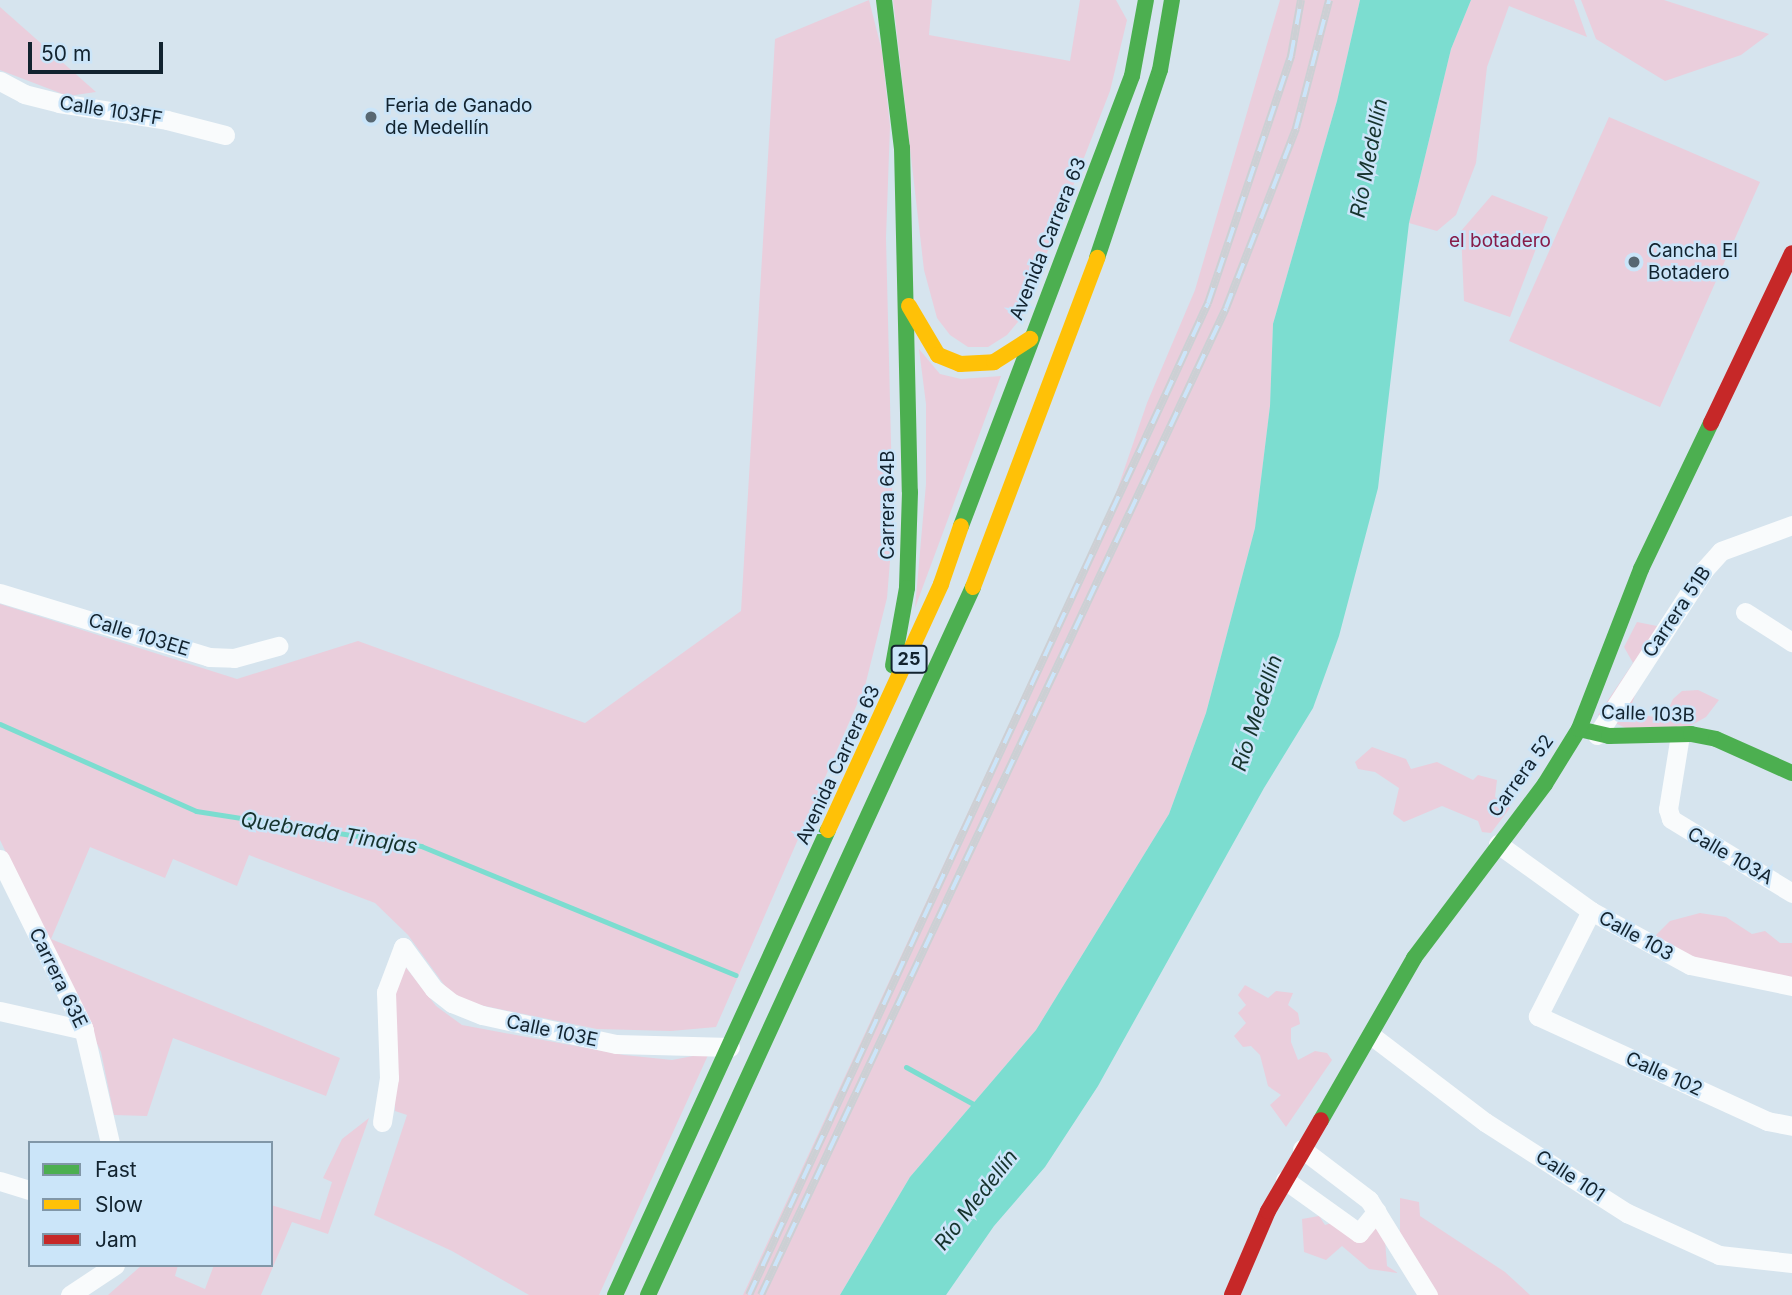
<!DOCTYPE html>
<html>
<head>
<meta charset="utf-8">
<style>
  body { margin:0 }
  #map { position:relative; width:1792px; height:1295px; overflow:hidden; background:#d6e4ee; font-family:Inter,sans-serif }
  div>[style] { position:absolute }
  .green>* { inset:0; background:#eacedc }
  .water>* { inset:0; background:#7cddd0 }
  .stream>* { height:5px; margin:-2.5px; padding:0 2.5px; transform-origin:2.5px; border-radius:2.5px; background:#7cddd0 }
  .street>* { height:19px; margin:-9.5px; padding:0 9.5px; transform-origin:9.5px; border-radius:9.5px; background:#f9fbfc }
  .fast>* { height:16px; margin:-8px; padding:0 8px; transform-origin:8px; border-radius:8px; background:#4caf50 }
  .slow>* { height:16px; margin:-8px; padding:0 8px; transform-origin:8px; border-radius:8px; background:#ffc107 }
  .jam>* { height:16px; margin:-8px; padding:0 8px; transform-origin:8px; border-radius:8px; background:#c62828 }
  .rail>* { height:8px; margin-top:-4px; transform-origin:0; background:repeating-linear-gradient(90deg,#cbe5f9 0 16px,#ccd0d4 0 32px); box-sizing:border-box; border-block:2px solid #ccd0d4 }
  .dots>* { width:19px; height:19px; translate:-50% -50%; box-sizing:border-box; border:4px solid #cbe5f9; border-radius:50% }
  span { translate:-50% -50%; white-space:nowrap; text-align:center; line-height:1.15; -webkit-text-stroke:5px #cbe5f9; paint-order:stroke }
  .shield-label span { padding:2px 5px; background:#cbe5f9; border:2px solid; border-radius:5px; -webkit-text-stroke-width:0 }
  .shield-label { font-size:18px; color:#12232f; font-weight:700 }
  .poi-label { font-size:19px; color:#12232f }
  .left { translate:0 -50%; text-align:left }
  .street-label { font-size:19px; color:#12232f }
  .park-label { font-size:19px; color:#861c49 }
  .water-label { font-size:21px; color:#16332d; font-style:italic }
  .legend { position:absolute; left:28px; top:1141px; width:245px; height:126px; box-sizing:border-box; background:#cbe5f9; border:2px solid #8197a8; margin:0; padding:9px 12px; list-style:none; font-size:21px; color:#12232f }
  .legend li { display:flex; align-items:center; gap:14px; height:35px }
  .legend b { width:35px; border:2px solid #8197a8 }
  .scale { position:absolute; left:28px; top:42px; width:135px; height:32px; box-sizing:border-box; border:4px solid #12232f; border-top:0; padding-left:9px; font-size:21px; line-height:24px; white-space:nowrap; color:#12232f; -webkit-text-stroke:5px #cbe5f9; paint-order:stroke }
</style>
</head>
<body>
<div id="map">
  <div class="green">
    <div style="clip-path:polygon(869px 0,882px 51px,890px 126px,886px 238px,893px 524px,887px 598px,865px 686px,716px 1027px,671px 1031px,597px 1029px,465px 1002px,445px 986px,408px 935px,375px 903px,249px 855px,237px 886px,173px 859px,165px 878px,90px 847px,51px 939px,340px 1058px,326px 1096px,173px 1038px,147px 1116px,114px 1115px,101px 1052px,0 840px,0 604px,237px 679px,358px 641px,585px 723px,741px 611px,775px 39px)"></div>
    <div style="clip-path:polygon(893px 0,932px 0,929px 35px,1070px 61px,1080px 0,1116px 0,1127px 20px,1110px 91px,1022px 317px,1007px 335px,988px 347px,968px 347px,950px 335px,937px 318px,924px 270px)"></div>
    <div style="clip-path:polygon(1280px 0,1360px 0,1337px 101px,1273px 324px,1270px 406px,1255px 528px,1206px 713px,1169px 814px,1036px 1030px,910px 1177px,840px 1295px,743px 1295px,1114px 499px,1147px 403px,1195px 290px)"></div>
    <div style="clip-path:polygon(1471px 0,1574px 0,1587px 37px,1509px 6px,1487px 67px,1476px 163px,1456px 215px,1437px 231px,1409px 223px,1451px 49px)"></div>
    <div style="clip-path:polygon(1581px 0,1664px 0,1769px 34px,1741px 55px,1665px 81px,1596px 39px)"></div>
    <div style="clip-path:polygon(0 7px,96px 92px,68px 96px,0 70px)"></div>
    <div style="clip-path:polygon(1609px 117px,1760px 182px,1660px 407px,1509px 341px)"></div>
    <div style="clip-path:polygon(1492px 195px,1548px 217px,1510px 317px,1464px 301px,1461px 231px)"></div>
    <div style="clip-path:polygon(919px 349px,940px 374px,961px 379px,1001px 376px,915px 608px,926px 484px,926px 404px)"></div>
    <div style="clip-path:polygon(1637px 622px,1657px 626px,1632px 704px,1639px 714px,1664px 719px,1673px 699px,1682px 691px,1698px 690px,1719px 700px,1706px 717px,1688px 727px,1632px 731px,1598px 715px,1633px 663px,1624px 647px)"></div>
    <div style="clip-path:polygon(1372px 747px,1406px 759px,1411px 769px,1437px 762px,1473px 780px,1478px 775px,1497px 780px,1495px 797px,1510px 808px,1491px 833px,1482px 832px,1478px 821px,1442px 806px,1404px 822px,1393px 814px,1399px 788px,1375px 772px,1358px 769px,1355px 762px)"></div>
    <div style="clip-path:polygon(1700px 913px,1726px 917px,1752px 934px,1765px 931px,1780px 943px,1792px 943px,1792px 991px,1742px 981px,1653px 938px,1670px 921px)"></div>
    <div style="clip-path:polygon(404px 965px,436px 1006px,462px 1025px,624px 1055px,672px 1060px,709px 1053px,599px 1295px,529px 1295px,452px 1251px,374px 1215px,407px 1115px,395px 1111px,395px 989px)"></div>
    <div style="clip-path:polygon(1245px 985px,1268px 998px,1276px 991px,1293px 993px,1288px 1005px,1298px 1013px,1300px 1024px,1291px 1028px,1291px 1042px,1298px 1060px,1315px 1051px,1327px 1053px,1332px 1060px,1286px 1127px,1270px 1105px,1281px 1095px,1268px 1086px,1260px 1055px,1251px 1046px,1243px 1047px,1234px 1036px,1246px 1023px,1238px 1013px,1246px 1005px,1238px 995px)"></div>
    <div style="clip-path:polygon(369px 1118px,328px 1234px,292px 1222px,261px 1295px,108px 1295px,142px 1265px,178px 1265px,175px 1276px,205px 1289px,214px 1265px,271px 1265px,271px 1205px,320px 1220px,332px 1182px,323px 1178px,342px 1139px)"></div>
    <div style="clip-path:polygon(1400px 1198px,1419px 1202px,1420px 1216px,1505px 1272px,1530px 1295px,1432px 1295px,1400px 1257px)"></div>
    <div style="clip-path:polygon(1369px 1200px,1384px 1227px,1387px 1266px,1398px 1273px,1369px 1269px,1342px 1246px,1326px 1260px,1304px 1252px,1302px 1219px,1319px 1216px,1325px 1225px,1344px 1219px,1363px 1231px)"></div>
  </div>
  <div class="water">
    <div style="clip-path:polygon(1360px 0,1471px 0,1451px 49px,1409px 223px,1378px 488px,1339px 636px,1313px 708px,1264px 788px,1098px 1086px,1045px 1167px,994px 1226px,946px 1295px,840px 1295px,910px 1177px,1036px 1030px,1169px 814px,1206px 713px,1255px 528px,1270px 406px,1273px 324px,1337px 101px)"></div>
  </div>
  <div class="stream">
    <div style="left:0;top:724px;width:214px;rotate:23.9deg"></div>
    <div style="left:196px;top:811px;width:228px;rotate:8.8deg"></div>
    <div style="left:421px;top:846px;width:340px;rotate:22.3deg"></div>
    <div style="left:906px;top:1067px;width:81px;rotate:28.8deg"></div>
  </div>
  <div class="street">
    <div style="left:0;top:81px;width:27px;rotate:28deg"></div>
    <div style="left:24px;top:94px;width:36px;rotate:14deg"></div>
    <div style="left:59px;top:103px;width:109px;rotate:8.9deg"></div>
    <div style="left:167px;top:120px;width:60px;rotate:14.5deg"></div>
    <div style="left:0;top:593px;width:219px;rotate:17deg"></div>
    <div style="left:209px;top:657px;width:25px;rotate:2deg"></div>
    <div style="left:234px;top:658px;width:46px;rotate:-15.3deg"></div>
    <div style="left:1745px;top:612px;width:56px;rotate:32.6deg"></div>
    <div style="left:1597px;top:735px;width:197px;rotate:-57deg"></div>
    <div style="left:1704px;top:570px;width:25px;rotate:-48deg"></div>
    <div style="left:1721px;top:551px;width:76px;rotate:-20.1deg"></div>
    <div style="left:1680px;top:735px;width:75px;rotate:99.2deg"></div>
    <div style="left:1668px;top:809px;width:10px;rotate:73deg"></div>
    <div style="left:1671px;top:819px;width:142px;rotate:31.4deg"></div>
    <div style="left:1498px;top:844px;width:115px;rotate:35.8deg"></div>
    <div style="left:1591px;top:911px;width:113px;rotate:28.6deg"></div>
    <div style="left:1690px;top:965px;width:104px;rotate:11.6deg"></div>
    <div style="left:0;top:859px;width:187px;rotate:63.7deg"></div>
    <div style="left:83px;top:1027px;width:119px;rotate:76.9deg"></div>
    <div style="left:1591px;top:911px;width:118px;rotate:116.8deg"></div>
    <div style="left:1538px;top:1016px;width:252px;rotate:24.6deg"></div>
    <div style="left:1767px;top:1121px;width:25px;rotate:11deg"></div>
    <div style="left:403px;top:947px;width:52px;rotate:53.6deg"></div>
    <div style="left:434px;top:989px;width:23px;rotate:38deg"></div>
    <div style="left:452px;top:1003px;width:32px;rotate:22deg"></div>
    <div style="left:482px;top:1015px;width:137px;rotate:12.2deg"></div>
    <div style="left:616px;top:1044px;width:114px;rotate:1.5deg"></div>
    <div style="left:0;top:1011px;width:86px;rotate:12.7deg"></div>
    <div style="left:1372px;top:1036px;width:142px;rotate:37.3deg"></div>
    <div style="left:1485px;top:1122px;width:169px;rotate:32.7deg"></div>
    <div style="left:1627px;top:1213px;width:101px;rotate:24.5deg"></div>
    <div style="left:1719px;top:1255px;width:73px;rotate:6.3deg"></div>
    <div style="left:382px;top:1122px;width:45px;rotate:-81deg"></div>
    <div style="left:389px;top:1078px;width:86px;rotate:-92deg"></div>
    <div style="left:386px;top:992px;width:48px;rotate:-69.3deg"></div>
    <div style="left:1302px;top:1149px;width:84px;rotate:37.3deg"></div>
    <div style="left:1369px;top:1200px;width:112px;rotate:58.2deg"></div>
    <div style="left:1285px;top:1180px;width:91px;rotate:35.6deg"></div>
    <div style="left:1359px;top:1233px;width:28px;rotate:-51deg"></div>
    <div style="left:0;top:1181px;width:31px;rotate:17deg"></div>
    <div style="left:70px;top:1295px;width:54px;rotate:-33.7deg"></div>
  </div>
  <div class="fast">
    <div style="left:884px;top:0;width:149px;rotate:83.1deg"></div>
    <div style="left:902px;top:148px;width:344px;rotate:88.7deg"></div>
    <div style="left:910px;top:492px;width:96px;rotate:91.8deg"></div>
    <div style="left:907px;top:588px;width:79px;rotate:100.2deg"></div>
    <div style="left:1097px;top:258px;width:198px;rotate:-71.5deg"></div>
    <div style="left:1160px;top:70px;width:71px;rotate:-80.3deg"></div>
    <div style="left:961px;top:526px;width:481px;rotate:-69.2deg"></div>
    <div style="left:1132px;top:76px;width:77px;rotate:-79.6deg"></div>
    <div style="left:1579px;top:729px;width:31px;rotate:13deg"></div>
    <div style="left:1609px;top:736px;width:82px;rotate:-1.4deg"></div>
    <div style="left:1691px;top:734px;width:25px;rotate:11deg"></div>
    <div style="left:1716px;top:739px;width:83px;rotate:24.1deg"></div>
    <div style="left:1321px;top:1120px;width:187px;rotate:-60.1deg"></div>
    <div style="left:1414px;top:958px;width:218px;rotate:-53deg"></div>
    <div style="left:1545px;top:784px;width:65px;rotate:-58.3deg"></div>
    <div style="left:1579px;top:729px;width:172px;rotate:-68.8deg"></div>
    <div style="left:1641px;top:569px;width:162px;rotate:-64.4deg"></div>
    <div style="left:615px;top:1295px;width:511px;rotate:-65.39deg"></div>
    <div style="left:648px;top:1295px;width:779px;rotate:-65.34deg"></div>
  </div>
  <div class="slow">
    <div style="left:909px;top:306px;width:57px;rotate:59.4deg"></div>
    <div style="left:938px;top:355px;width:24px;rotate:22deg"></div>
    <div style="left:960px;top:364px;width:34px;rotate:-3deg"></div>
    <div style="left:994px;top:362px;width:43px;rotate:-32.6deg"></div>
    <div style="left:973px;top:587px;width:352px;rotate:-69.3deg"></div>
    <div style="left:828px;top:830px;width:271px;rotate:-65.3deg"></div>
    <div style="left:941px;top:584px;width:61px;rotate:-71deg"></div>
  </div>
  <div class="jam">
    <div style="left:1711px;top:423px;width:188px;rotate:-64.5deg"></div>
    <div style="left:1232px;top:1295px;width:91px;rotate:-66.8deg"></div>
    <div style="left:1268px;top:1211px;width:105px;rotate:-59.8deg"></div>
  </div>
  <div class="rail">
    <div style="left:749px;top:1295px;width:1093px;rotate:-65.17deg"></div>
    <div style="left:1208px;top:303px;width:261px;rotate:-71.4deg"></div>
    <div style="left:1291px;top:56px;width:57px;rotate:-79.9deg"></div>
    <div style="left:761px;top:1295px;width:1091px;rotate:-64.77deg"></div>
    <div style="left:1226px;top:308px;width:193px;rotate:-68.7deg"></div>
    <div style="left:1296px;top:128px;width:132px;rotate:-75.5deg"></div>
  </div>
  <div class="dots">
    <div style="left:371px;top:117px;background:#576772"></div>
    <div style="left:1634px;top:262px;background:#576772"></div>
  </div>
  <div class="shield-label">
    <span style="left:909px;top:659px">25</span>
  </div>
  <div class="poi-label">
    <span class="left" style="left:385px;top:117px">Feria de Ganado<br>de Medellín</span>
    <span class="left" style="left:1648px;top:262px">Cancha El<br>Botadero</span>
  </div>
  <div class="street-label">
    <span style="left:111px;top:111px;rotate:9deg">Calle 103FF</span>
    <span style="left:1048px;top:239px;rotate:-68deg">Avenida Carrera 63</span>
    <span style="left:888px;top:505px;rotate:-90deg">Carrera 64B</span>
    <span style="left:1677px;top:612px;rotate:-56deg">Carrera 51B</span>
    <span style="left:139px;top:635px;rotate:17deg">Calle 103EE</span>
    <span style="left:1648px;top:714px;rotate:2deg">Calle 103B</span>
    <span style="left:838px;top:765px;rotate:-65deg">Avenida Carrera 63</span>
    <span style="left:1521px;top:776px;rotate:-54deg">Carrera 52</span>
    <span style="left:1730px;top:856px;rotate:30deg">Calle 103A</span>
    <span style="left:1636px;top:936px;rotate:29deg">Calle 103</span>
    <span style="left:58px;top:978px;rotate:64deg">Carrera 63E</span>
    <span style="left:552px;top:1031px;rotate:12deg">Calle 103E</span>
    <span style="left:1664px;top:1074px;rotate:24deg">Calle 102</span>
    <span style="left:1570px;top:1176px;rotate:33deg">Calle 101</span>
  </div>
  <div class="park-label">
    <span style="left:1500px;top:241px">el botadero</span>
  </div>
  <div class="water-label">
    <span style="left:1369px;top:158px;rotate:-79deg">Río Medellín</span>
    <span style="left:1257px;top:713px;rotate:-72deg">Río Medellín</span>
    <span style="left:329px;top:833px;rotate:9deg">Quebrada Tinajas</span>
    <span style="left:976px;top:1200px;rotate:-52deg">Río Medellín</span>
  </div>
  <ul class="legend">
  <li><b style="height:9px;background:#4caf50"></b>Fast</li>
  <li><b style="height:9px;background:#ffc107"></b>Slow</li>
  <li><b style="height:9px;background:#c62828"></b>Jam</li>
  </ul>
  <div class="scale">50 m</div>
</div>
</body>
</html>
